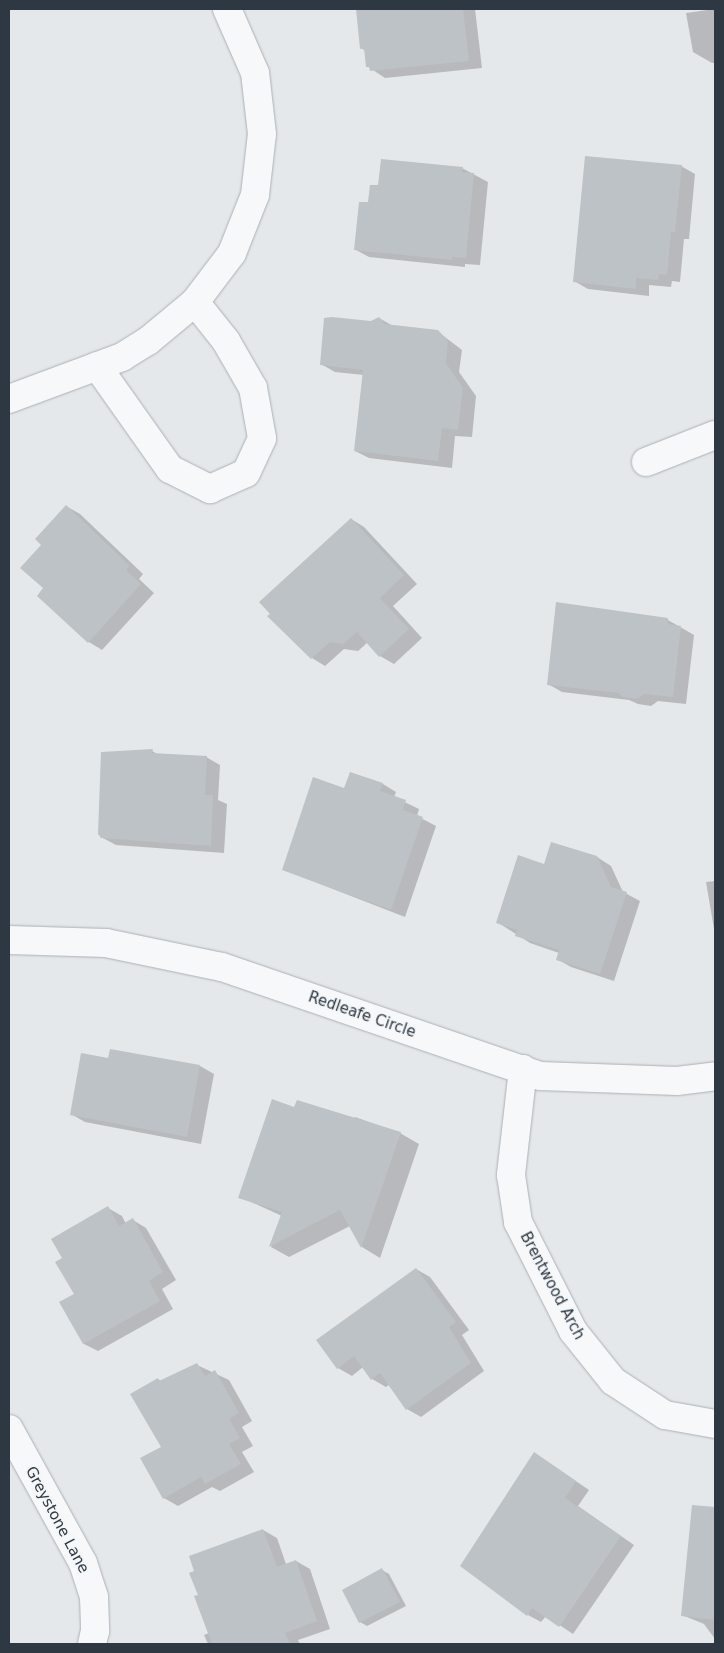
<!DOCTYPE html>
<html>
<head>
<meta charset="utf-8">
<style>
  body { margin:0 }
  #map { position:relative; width:724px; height:1653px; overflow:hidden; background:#e5e8eb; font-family:"DejaVu Sans",sans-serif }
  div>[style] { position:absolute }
  .shadow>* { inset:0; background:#0003 }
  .building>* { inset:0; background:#bdc2c7 }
  .roads { filter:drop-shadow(0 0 1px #aab0b5) drop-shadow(0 0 1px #aab0b5) }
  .street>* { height:28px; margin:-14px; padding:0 14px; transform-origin:14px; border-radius:14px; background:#f7f8f9 }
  span { translate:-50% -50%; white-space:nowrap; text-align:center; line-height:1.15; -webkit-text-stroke:4px #f4f7f8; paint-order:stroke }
  .street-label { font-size:15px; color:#2e3842 }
  .frame { position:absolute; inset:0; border:10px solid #2e3842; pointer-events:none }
</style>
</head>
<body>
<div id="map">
  <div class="shadow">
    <div style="clip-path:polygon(357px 9px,475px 9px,482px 68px,385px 78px,367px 66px,366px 51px,361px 48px)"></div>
    <div style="clip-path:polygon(715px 9px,715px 63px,712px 63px,693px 52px,686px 13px)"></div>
    <div style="clip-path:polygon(681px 166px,695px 174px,689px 239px,684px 239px,680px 282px,672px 281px,671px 287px,649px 285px,649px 296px,588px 289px,574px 281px)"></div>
    <div style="clip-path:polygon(462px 168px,488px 182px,480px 265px,465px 264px,465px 267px,369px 257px,356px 250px,369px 204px,379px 186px)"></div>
    <div style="clip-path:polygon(379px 318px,393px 326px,437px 331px,462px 350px,459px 372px,476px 396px,472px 437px,455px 436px,452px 468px,369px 458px,355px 451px,364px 375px,335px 372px,321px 364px)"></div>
    <div style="clip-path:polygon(66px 506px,80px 514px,143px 574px,139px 579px,154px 593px,102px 650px,89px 642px,38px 596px,44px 588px,43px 545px)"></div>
    <div style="clip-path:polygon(351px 519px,364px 527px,417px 584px,393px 606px,422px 638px,394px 664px,380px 656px,368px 642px,358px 651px,344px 649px,325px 666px,312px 658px)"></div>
    <div style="clip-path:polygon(668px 620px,694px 635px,686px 704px,658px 701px,651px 706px,638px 704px,629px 700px,562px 692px,548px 684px)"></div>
    <div style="clip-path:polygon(152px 751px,159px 755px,206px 757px,220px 765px,218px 800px,227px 804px,224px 853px,116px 845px,101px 837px)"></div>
    <div style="clip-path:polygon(383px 784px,396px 792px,394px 797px,419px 809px,417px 816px,436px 826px,405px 917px,284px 870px,345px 789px)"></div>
    <div style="clip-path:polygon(597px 857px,611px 866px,623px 892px,640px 901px,614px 981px,571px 967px,557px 959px,559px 953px,530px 943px,497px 922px,545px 865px)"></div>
    <div style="clip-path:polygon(715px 881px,715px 935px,706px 882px)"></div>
    <div style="clip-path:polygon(111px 1050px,200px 1066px,214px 1074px,201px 1144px,85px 1122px,71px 1114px,109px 1060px)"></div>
    <div style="clip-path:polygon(295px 1109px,354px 1120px,355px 1117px,400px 1133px,419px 1144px,380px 1258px,362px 1247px,350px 1226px,289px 1257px,271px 1247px,282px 1216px,240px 1197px)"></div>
    <div style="clip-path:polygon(108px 1208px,122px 1216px,126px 1224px,133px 1220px,146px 1228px,176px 1280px,162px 1289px,173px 1309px,98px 1351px,84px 1344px,61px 1303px,75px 1295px,63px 1259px)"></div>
    <div style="clip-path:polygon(416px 1269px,430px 1277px,469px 1330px,462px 1335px,484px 1371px,421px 1417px,407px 1409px,390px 1384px,386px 1387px,372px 1379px,363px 1367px,352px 1376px,338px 1368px)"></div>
    <div style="clip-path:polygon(197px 1365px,229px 1380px,252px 1421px,242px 1427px,253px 1446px,242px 1452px,254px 1472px,220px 1491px,212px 1487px,178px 1506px,164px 1498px,158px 1379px,161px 1381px)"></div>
    <div style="clip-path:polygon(548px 1462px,589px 1490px,578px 1506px,634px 1545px,573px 1634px,546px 1616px,541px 1622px,528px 1615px)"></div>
    <div style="clip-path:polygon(263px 1530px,277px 1538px,286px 1564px,296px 1561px,310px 1569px,330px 1629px,298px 1640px,300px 1644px,208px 1644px,204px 1635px,209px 1633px,199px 1596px)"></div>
    <div style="clip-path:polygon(690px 1532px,715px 1535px,715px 1639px,704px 1624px,682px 1615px)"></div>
    <div style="clip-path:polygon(382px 1570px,389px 1574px,406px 1606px,367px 1626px,360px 1622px)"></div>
  </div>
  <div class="building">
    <div style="clip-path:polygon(356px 9px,463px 9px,469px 61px,370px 71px,369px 67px,366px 67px,364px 48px,360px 49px)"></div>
    <div style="clip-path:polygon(585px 156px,682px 165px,675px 232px,671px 232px,667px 275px,659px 274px,658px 280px,636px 278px,636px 289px,573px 282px)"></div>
    <div style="clip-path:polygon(381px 159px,463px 167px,462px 172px,474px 173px,466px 258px,452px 257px,452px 260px,354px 250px,359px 202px,368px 202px,370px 185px,378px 185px)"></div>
    <div style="clip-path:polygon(332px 317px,371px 321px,379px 317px,385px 324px,438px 330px,448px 341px,446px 363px,463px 388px,458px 430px,442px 428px,438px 461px,354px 451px,363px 370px,320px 365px,324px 318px)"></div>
    <div style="clip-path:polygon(66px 505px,130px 566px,126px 570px,141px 584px,88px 643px,37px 596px,43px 588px,20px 568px,41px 545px,35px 539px)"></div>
    <div style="clip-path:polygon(351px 518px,404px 575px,380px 598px,409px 629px,379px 657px,357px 632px,343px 644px,330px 642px,311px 659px,267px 616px,270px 614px,259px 602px)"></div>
    <div style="clip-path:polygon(556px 602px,668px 618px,668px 624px,681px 626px,673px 697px,644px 694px,637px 699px,623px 697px,619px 693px,547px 685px)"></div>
    <div style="clip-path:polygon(153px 749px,152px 753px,207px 756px,205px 795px,213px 795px,211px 846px,101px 838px,98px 834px,101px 752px)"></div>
    <div style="clip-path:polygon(350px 772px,383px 783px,380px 791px,406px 800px,403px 810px,423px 817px,391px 910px,282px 870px,313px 777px,344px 788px)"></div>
    <div style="clip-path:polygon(551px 842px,597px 856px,611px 887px,627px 892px,600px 974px,556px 960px,559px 950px,515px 936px,517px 930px,496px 923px,518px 855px,544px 864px)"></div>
    <div style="clip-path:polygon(110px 1049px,200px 1065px,187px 1137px,70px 1115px,81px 1053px,108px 1058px)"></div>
    <div style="clip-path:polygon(272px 1099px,294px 1107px,297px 1100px,401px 1132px,361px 1248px,340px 1210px,269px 1247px,282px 1212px,238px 1198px)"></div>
    <div style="clip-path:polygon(108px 1206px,119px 1226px,133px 1218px,163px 1272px,149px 1281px,160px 1301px,83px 1344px,59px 1302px,74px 1294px,55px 1262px,62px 1258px,51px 1239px)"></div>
    <div style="clip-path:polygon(416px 1268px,456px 1322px,449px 1327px,471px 1363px,406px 1410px,380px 1373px,371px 1380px,354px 1356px,337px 1369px,316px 1340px)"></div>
    <div style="clip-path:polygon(197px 1363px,205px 1376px,215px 1370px,239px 1413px,229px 1419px,240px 1438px,229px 1444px,241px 1464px,205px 1484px,201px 1477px,163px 1499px,140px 1458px,161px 1447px,130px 1394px,158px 1378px,159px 1381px)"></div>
    <div style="clip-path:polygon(534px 1452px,576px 1481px,565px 1498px,621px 1536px,559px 1627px,532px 1608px,527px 1616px,460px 1566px)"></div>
    <div style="clip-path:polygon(692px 1505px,715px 1507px,715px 1620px,681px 1616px)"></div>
    <div style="clip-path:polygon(263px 1529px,277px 1567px,296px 1560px,317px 1621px,285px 1633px,290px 1644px,212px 1644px,194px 1596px,198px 1595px,189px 1573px,194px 1571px,189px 1556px)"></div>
    <div style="clip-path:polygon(382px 1568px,400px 1602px,359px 1623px,342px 1590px)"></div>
  </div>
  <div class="roads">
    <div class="street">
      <div style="left:97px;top:366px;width:126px;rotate:54.7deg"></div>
      <div style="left:170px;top:469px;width:45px;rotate:26.6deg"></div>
      <div style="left:210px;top:489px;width:39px;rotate:-24deg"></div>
      <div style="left:246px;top:473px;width:38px;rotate:-65deg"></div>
      <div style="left:262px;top:438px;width:51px;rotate:-100.2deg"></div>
      <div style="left:253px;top:388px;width:54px;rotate:-119.9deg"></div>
      <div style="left:226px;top:341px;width:50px;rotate:-128.5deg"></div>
      <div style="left:9px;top:399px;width:121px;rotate:-20.4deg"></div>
      <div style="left:122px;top:357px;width:31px;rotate:-32deg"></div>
      <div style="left:148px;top:341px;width:61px;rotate:-39.7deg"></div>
      <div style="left:195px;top:302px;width:61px;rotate:-52.9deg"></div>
      <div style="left:232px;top:253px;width:62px;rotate:-68.4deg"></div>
      <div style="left:255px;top:195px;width:61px;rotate:-83.5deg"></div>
      <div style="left:262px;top:134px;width:61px;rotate:-96.5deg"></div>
      <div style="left:255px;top:73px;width:70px;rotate:-113.6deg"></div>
      <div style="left:646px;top:462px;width:74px;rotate:-21.4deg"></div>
      <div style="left:9px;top:940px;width:97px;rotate:1.8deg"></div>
      <div style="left:106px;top:943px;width:118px;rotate:11.7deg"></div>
      <div style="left:222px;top:967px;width:336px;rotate:18.9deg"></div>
      <div style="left:540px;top:1076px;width:137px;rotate:2.1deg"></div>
      <div style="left:677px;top:1081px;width:38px;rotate:-7deg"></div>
      <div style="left:523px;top:1069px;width:107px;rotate:96.5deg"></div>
      <div style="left:511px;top:1175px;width:48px;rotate:81.5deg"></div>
      <div style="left:518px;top:1222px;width:122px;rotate:63.2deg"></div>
      <div style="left:573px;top:1331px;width:64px;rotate:51.3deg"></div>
      <div style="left:613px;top:1381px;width:62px;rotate:33.2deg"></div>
      <div style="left:665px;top:1415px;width:51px;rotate:10.2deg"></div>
      <div style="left:9px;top:1429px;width:153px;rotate:61.1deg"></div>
      <div style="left:83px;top:1563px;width:36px;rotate:72deg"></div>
      <div style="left:94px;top:1597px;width:34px;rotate:88deg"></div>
      <div style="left:95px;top:1631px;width:13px;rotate:103deg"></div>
    </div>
  </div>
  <div class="street-label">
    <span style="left:362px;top:1015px;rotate:19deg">Redleafe Circle</span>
    <span style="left:552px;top:1286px;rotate:62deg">Brentwood Arch</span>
    <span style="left:57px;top:1520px;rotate:62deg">Greystone Lane</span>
  </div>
  <div class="frame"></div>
</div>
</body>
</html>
